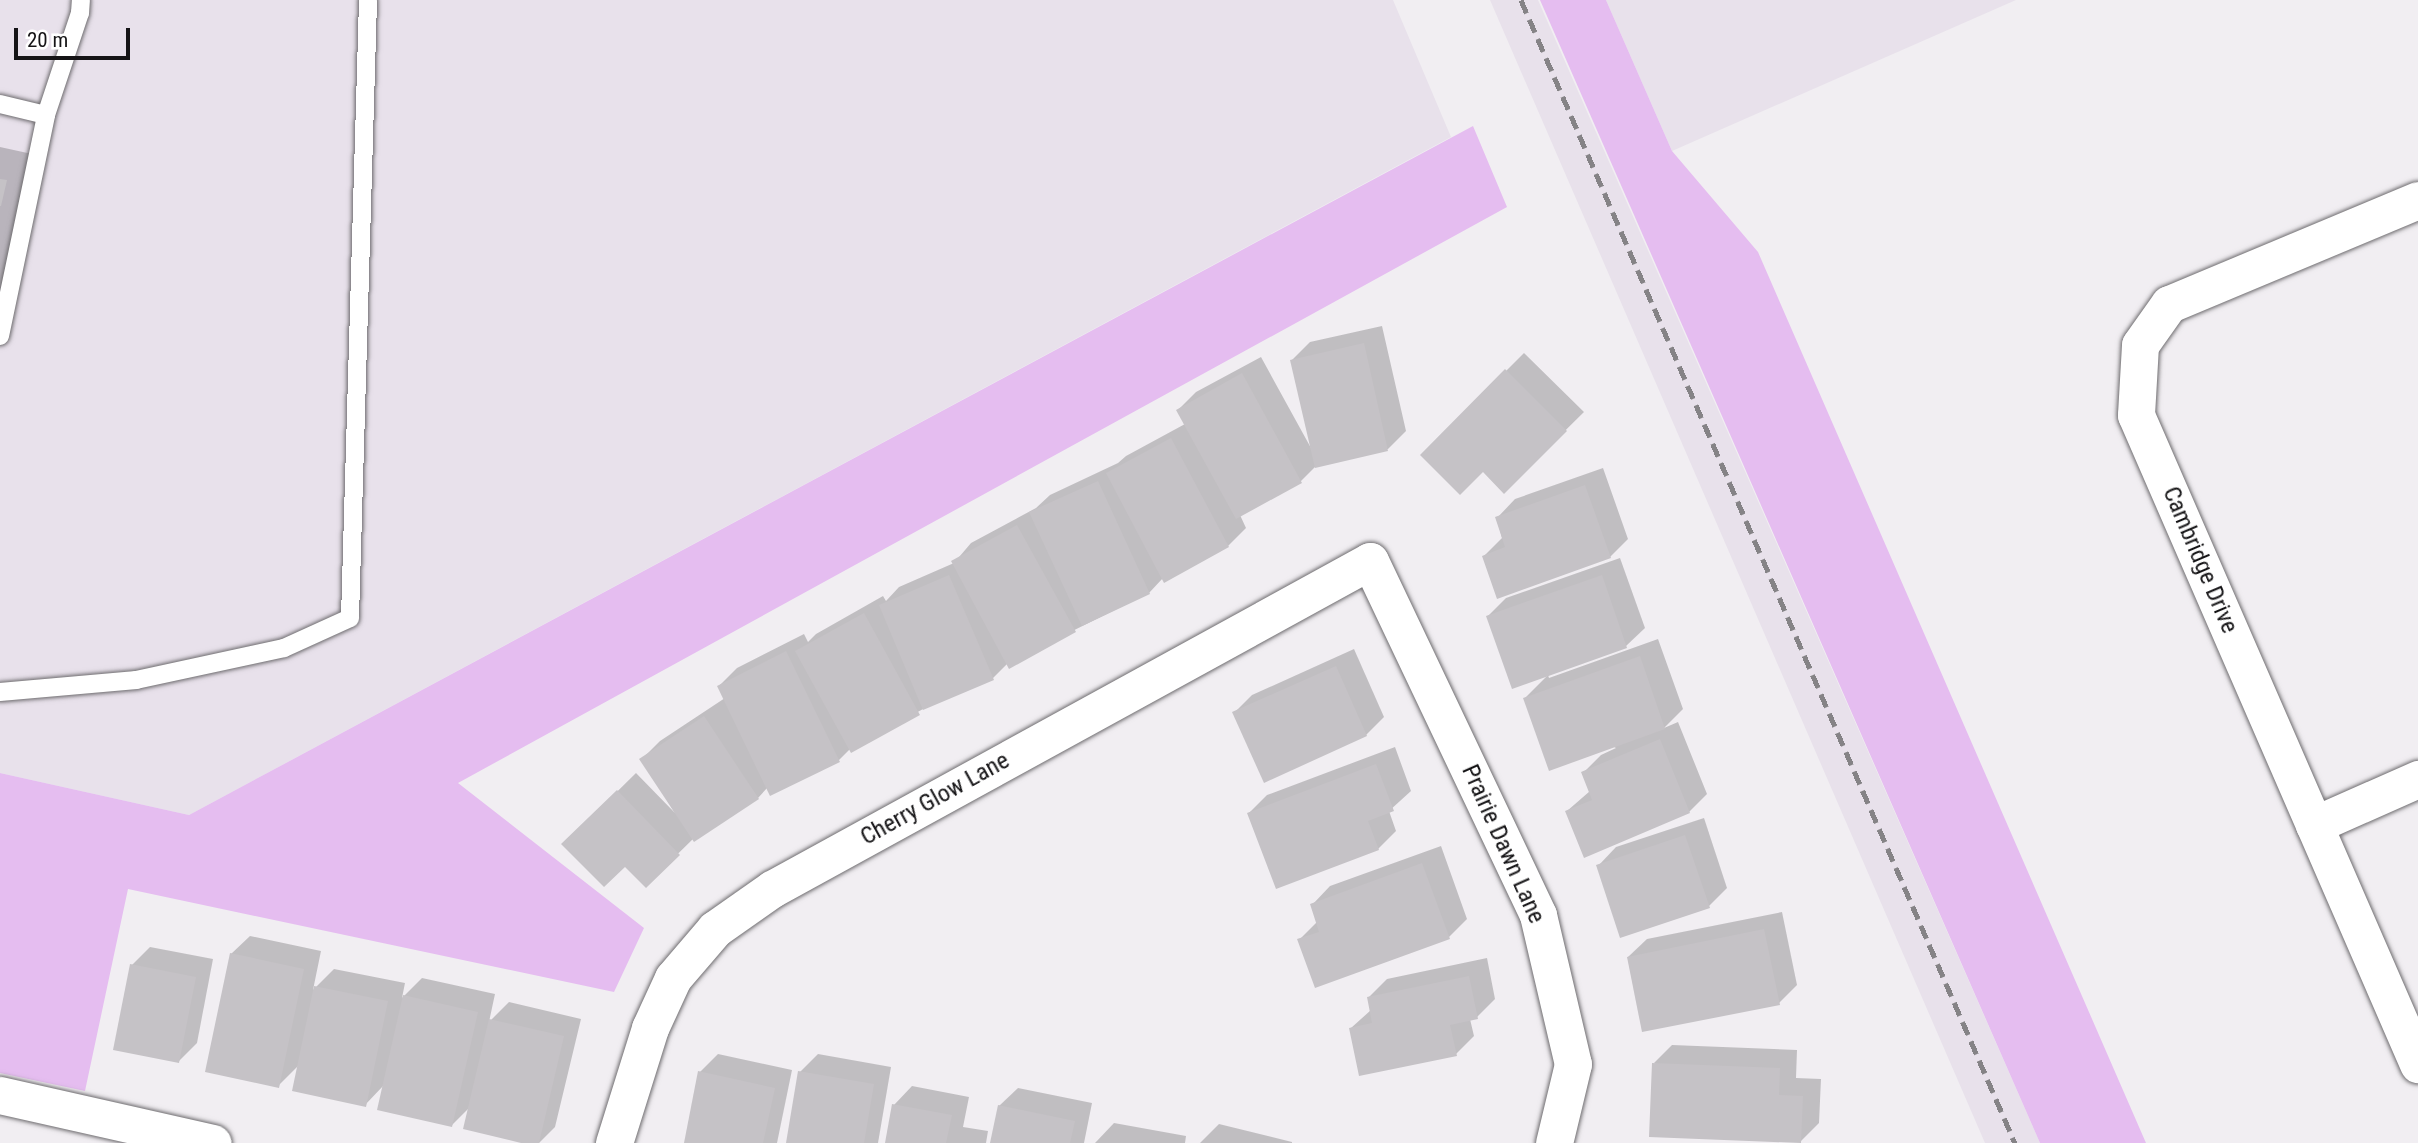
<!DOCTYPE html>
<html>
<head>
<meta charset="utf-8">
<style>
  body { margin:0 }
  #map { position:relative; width:2418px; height:1143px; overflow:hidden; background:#f1eef2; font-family:"Roboto Condensed",sans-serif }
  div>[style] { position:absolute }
  .built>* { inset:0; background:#e8e1eb }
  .green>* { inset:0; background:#e5bdf0 }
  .shadow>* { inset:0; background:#0003 }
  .building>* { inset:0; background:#c5c2c6 }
  .roads { filter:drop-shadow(0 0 2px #6e6c6f) drop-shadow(0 0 2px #6e6c6f) }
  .service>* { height:18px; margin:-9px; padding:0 9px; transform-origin:9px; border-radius:9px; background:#fff }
  .minor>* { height:37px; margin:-18.5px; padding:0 18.5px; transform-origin:18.5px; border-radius:18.5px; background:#fff }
  .rail>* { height:5px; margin-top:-2.5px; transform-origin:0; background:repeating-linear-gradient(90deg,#858386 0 14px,transparent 0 21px) }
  span { translate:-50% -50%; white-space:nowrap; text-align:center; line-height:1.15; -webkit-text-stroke:6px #fff; paint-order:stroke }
  .street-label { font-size:24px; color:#151416 }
  .scale { position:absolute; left:14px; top:28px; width:116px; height:32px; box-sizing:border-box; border:4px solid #151416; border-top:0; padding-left:9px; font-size:21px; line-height:24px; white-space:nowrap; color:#151416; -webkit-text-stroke:5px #fff; paint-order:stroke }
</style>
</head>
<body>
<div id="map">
  <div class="built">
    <div style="clip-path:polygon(0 0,1393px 0,1451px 137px,189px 815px,0 773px)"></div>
    <div style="clip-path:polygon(1490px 0,1538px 0,2040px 1143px,1985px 1143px)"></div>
    <div style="clip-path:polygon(1606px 0,2016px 0,1672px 151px)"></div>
  </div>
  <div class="green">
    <div style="clip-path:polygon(1540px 0,1606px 0,1672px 151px,1758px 252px,2146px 1143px,2040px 1143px)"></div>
    <div style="clip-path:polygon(1473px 126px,1507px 207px,458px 783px,644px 928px,614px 992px,128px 889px,85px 1091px,0 1073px,0 773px,189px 815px)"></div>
  </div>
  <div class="shadow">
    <div style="clip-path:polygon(0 147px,32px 154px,0 305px)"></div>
    <div style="clip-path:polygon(1382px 326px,1406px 431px,1388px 449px,1317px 465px,1301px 481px,1240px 515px,1246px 528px,1228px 546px,1163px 578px,1149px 593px,1008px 663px,993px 678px,925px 708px,851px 748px,839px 760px,768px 787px,758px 798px,694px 838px,646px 885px,625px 864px,564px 844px,636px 773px,675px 813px,642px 759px,660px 741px,725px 698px,719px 686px,737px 668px,804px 634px,808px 642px,816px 634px,883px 596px,886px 601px,899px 587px,954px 563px,971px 543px,1036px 508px,1050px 495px,1118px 463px,1126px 456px,1185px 424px,1178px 410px,1196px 392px,1261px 357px,1311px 448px,1292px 360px,1310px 342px)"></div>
    <div style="clip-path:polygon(1524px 353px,1584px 412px,1504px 491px,1483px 470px,1422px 455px)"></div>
    <div style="clip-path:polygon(1603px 468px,1628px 539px,1610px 557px,1484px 556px,1502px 538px,1497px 518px,1515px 499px)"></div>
    <div style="clip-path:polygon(1620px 558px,1645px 628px,1626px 646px,1513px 687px,1488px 616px,1506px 598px)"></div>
    <div style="clip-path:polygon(1658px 639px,1683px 709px,1664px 728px,1678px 722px,1707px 794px,1689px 812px,1567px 811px,1590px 791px,1583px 773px,1601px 755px,1616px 748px,1525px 698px,1548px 675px,1549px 678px)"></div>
    <div style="clip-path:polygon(1354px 649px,1384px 717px,1366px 735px,1234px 713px,1252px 695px)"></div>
    <div style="clip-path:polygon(1395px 747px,1411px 791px,1389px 811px,1396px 831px,1378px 849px,1249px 813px,1267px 795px)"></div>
    <div style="clip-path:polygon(1704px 818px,1727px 888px,1709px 906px,1598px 866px,1616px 847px)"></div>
    <div style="clip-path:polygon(1441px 846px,1467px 919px,1449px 937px,1299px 940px,1318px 921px,1312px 905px,1330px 886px)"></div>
    <div style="clip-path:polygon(1782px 912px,1797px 985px,1779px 1003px,1628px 957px,1647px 939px)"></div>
    <div style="clip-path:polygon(250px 936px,321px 951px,313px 990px,334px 969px,405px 983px,402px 998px,422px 978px,495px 994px,489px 1022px,509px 1002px,581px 1019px,555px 1127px,539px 1143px,528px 1143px,471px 1106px,452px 1125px,384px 1085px,365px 1105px,299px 1065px,278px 1086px,231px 954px)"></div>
    <div style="clip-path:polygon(150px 947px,213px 959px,197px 1043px,179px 1061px,132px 965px)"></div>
    <div style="clip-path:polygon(1487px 958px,1495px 999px,1477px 1017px,1470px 1019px,1474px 1036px,1456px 1054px,1351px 1028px,1371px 1010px,1369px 997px,1387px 979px)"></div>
    <div style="clip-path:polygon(1672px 1045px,1797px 1050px,1796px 1078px,1821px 1079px,1819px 1123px,1801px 1141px,1654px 1063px)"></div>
    <div style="clip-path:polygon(718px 1054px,792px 1070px,777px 1143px,685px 1143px,700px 1072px)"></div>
    <div style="clip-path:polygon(818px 1054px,891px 1067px,878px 1143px,788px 1143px,800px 1072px)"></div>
    <div style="clip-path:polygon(912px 1086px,969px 1097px,963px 1127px,988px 1131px,986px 1143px,886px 1143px,894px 1105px)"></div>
    <div style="clip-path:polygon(1018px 1088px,1092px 1103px,1084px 1143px,992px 1143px,999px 1106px)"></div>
    <div style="clip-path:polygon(1114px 1123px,1186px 1136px,1185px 1143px,1095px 1143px)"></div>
    <div style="clip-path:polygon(1219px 1124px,1292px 1142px,1292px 1143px,1200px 1143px)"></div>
  </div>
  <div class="building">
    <div style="clip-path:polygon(0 179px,7px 180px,1px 206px,0 206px)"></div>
    <div style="clip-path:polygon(1364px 343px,1388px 451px,1315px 468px,1290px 360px)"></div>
    <div style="clip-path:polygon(1505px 369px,1567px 431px,1504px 494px,1483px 472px,1460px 495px,1420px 455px)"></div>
    <div style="clip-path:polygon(1242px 373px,1302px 483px,1236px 519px,1176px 410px)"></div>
    <div style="clip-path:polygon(1171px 438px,1229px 547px,1164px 583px,1106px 473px)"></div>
    <div style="clip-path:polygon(1098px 481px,1150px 594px,1082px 626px,1029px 512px)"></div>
    <div style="clip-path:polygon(1585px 485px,1611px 558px,1497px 599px,1482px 556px,1505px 547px,1495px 517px)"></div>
    <div style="clip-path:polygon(1017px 525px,1076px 632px,1009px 669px,951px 561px)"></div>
    <div style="clip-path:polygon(949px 575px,994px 680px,923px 710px,879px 605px)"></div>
    <div style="clip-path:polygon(1602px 575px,1627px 648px,1512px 689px,1486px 616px)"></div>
    <div style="clip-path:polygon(864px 613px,920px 715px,851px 753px,795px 651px)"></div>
    <div style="clip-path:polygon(786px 651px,840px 762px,770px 796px,717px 686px)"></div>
    <div style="clip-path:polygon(1640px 656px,1665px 729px,1549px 771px,1523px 698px)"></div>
    <div style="clip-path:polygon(1336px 666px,1367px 736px,1264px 783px,1232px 712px)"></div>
    <div style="clip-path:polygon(704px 716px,759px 799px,694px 842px,639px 759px)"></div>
    <div style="clip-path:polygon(1660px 739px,1690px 813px,1584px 858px,1565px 811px,1592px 800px,1581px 772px)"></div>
    <div style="clip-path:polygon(1376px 764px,1394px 811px,1368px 821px,1379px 850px,1276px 889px,1247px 813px)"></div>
    <div style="clip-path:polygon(617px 790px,680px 855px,646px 888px,625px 867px,604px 887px,561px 844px)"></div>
    <div style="clip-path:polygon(1685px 835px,1710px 908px,1620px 938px,1596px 865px)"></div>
    <div style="clip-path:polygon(1422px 863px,1450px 939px,1315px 988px,1297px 939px,1319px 932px,1310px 904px)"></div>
    <div style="clip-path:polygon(1764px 929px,1780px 1005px,1642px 1032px,1627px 957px)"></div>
    <div style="clip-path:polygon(230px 953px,304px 969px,279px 1088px,205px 1072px)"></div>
    <div style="clip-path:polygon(130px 964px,196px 977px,179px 1063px,113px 1050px)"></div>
    <div style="clip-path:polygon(1469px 976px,1478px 1019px,1450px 1025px,1457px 1056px,1359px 1076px,1349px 1028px,1372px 1023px,1367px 997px)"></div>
    <div style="clip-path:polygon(314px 986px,388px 1001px,366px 1107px,292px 1091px)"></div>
    <div style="clip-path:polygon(403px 995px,478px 1012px,452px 1127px,377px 1110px)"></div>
    <div style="clip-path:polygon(489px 1019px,564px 1036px,539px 1143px,521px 1143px,463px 1129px)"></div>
    <div style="clip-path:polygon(1652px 1063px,1780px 1068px,1779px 1095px,1803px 1096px,1801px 1143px,1649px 1137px)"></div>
    <div style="clip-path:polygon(698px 1071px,775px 1088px,763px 1143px,684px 1143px)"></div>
    <div style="clip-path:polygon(798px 1071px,874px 1084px,864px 1143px,786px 1143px)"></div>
    <div style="clip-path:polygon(892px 1104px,952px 1115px,946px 1143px,885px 1143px)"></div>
    <div style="clip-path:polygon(998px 1105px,1075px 1121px,1070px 1143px,990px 1143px)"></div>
  </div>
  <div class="roads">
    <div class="service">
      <div style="left:0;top:104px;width:47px;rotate:13.4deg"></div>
      <div style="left:0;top:336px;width:226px;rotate:-78.2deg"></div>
      <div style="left:46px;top:115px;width:108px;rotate:-71.6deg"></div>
      <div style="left:80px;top:13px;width:13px;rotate:-86deg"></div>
      <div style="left:0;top:692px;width:137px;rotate:-5deg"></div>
      <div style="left:136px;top:680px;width:151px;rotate:-12.2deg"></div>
      <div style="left:284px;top:648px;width:72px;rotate:-24.4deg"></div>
      <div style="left:350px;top:618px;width:618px;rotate:-88.33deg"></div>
    </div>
    <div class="minor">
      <div style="left:2418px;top:200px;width:270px;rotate:157.3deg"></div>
      <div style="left:2169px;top:304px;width:50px;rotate:125.3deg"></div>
      <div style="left:2140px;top:345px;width:70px;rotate:93.3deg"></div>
      <div style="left:2136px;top:415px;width:708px;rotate:66.51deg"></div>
      <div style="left:2314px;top:825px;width:114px;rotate:-23.9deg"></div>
      <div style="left:0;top:1095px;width:218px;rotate:12.7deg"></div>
      <div style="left:614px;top:1143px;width:121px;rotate:-72.6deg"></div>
      <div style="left:650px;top:1028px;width:55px;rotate:-65.3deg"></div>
      <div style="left:673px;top:978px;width:65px;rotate:-49.4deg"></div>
      <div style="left:715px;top:929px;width:70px;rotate:-35.1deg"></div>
      <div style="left:772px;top:889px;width:682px;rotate:-28.74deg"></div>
      <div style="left:1370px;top:561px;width:392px;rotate:64.6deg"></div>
      <div style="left:1538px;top:915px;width:153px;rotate:76.8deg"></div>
      <div style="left:1573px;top:1064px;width:81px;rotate:103.5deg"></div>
    </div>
  </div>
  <div class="rail">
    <div style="left:1521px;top:0;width:1245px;rotate:66.63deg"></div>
  </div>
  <div class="street-label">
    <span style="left:2200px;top:560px;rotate:67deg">Cambridge Drive</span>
    <span style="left:935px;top:799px;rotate:-29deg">Cherry Glow Lane</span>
    <span style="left:1503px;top:844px;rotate:66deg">Prairie Dawn Lane</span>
  </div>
  <div class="scale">20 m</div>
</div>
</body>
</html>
